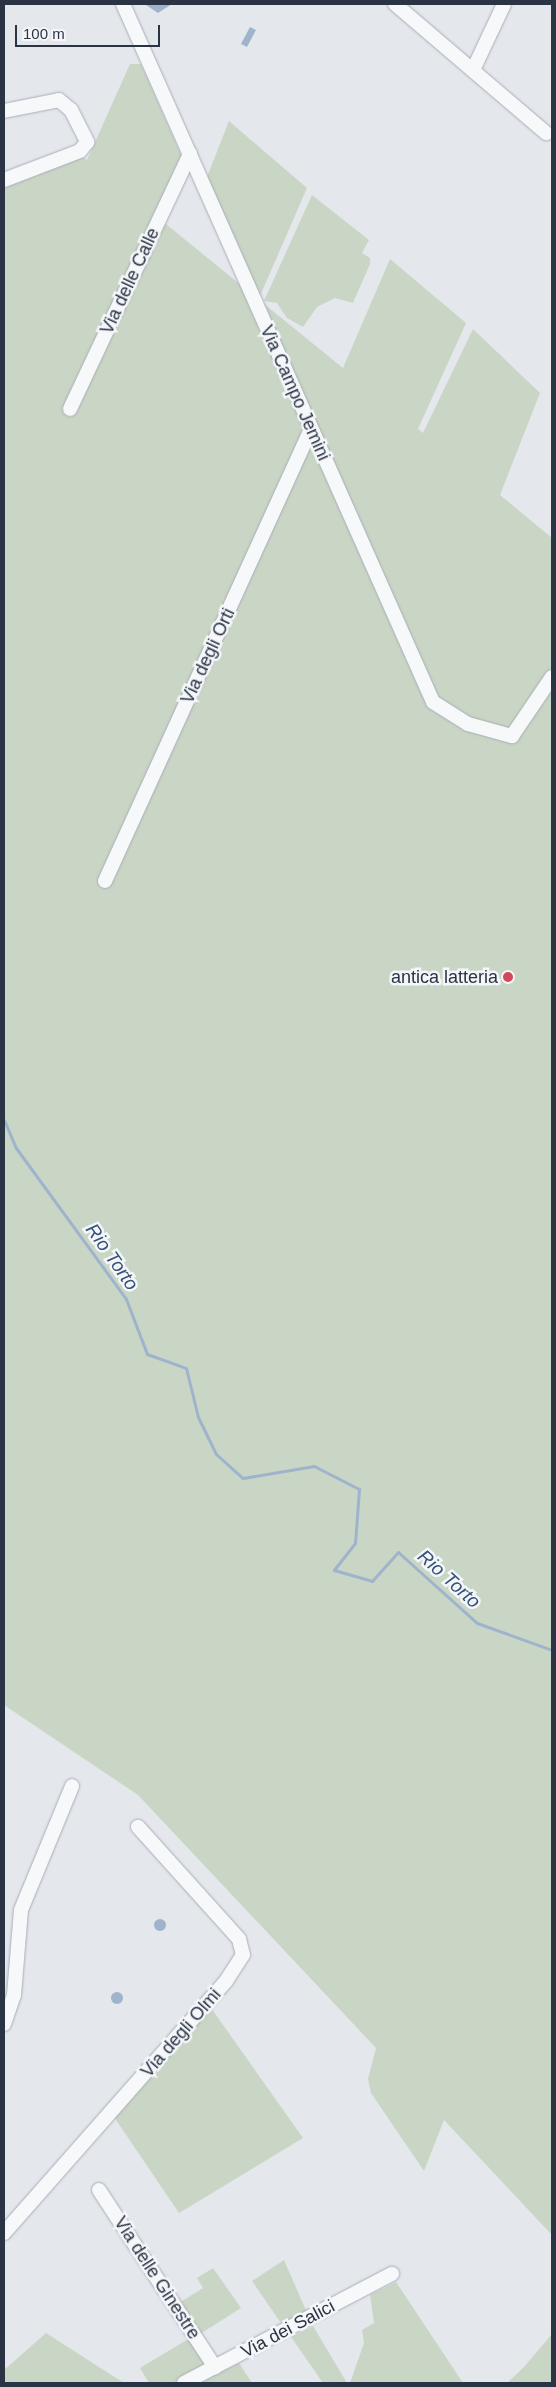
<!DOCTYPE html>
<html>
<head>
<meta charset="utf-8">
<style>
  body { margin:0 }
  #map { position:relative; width:556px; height:2387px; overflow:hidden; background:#e4e7ec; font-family:Helvetica,sans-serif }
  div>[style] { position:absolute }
  .green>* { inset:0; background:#c9d6c5 }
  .water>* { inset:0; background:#9fb4cc }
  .round { border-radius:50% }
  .stream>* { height:3px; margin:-1.5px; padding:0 1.5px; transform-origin:1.5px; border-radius:1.5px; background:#9fb4cc }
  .roads { filter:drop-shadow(0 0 1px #a9aeb7) drop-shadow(0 0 1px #a9aeb7) }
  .minor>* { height:14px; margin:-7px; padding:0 7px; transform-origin:7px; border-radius:7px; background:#f7f8fa }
  .dots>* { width:14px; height:14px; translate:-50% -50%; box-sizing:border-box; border:2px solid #f4f6f9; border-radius:50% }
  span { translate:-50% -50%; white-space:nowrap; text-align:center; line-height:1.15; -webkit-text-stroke:5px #f4f6f9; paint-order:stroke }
  .street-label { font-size:18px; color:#2b3445 }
  .poi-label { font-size:18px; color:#2b3445 }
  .right { translate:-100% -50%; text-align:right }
  .water-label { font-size:19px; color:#34527a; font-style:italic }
  .frame { position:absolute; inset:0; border:5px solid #2b3445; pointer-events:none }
  .scale { position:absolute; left:15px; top:25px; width:145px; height:22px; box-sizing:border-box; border:2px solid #2b3445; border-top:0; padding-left:6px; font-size:15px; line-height:18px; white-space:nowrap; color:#2b3445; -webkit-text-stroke:4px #f4f6f9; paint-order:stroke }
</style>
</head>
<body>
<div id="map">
  <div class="green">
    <div style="clip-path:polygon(130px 64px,141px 64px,182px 157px,156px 216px,343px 368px,390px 259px,466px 323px,418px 429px,423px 433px,473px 329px,540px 393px,500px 495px,552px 538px,552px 2235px,444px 2120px,424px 2171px,371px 2093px,368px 2079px,376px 2048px,138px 1795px,4px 1705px,4px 188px,83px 157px,87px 160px)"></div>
    <div style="clip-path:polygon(229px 121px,307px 188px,260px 296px,207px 177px)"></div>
    <div style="clip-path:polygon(312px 195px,369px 240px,362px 253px,370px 258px,370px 264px,353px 303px,335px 298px,317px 307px,303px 327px,287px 318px,277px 303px,264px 301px)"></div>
    <div style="clip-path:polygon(209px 2005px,303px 2138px,179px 2213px,112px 2114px)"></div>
    <div style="clip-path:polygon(284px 2260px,308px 2315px,283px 2326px,252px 2281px)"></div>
    <div style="clip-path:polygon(213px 2268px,241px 2308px,200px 2334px,179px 2303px,203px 2288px,197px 2278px)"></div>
    <div style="clip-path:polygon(396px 2282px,463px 2383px,350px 2383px,364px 2343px,362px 2330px,374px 2323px,370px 2295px)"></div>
    <div style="clip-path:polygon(313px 2326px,347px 2383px,323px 2383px,291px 2337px)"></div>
    <div style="clip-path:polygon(46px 2333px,124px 2383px,4px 2383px,4px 2370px)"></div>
    <div style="clip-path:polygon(552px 2334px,552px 2383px,507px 2383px,524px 2367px)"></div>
    <div style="clip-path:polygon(190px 2338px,208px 2367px,176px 2383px,149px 2383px,140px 2368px)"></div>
    <div style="clip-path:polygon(239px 2363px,252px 2383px,199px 2383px)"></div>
  </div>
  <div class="water">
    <div style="clip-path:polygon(146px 5px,146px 4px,172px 4px,158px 13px)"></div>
    <div style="clip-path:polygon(250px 27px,256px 30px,247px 47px,241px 44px)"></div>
    <div class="round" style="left:154px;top:1919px;width:12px;height:12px"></div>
    <div class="round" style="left:111px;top:1992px;width:12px;height:12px"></div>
  </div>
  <div class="stream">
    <div style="left:4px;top:1120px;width:30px;rotate:67deg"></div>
    <div style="left:16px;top:1148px;width:187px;rotate:53.9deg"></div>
    <div style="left:126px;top:1299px;width:59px;rotate:69.1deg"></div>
    <div style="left:147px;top:1354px;width:41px;rotate:19.7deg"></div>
    <div style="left:186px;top:1368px;width:50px;rotate:76.2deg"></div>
    <div style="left:198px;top:1417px;width:41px;rotate:64.1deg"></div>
    <div style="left:216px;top:1454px;width:36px;rotate:42deg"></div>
    <div style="left:243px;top:1478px;width:72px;rotate:-9.6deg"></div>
    <div style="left:314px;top:1466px;width:51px;rotate:27.1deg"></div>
    <div style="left:359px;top:1489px;width:54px;rotate:94.2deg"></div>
    <div style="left:355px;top:1543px;width:34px;rotate:128deg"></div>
    <div style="left:334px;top:1570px;width:40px;rotate:16deg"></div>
    <div style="left:372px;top:1581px;width:39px;rotate:-48deg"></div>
    <div style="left:398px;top:1552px;width:106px;rotate:41.9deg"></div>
    <div style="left:477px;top:1623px;width:80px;rotate:19.8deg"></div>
  </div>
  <div class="roads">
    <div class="minor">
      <div style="left:123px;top:4px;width:764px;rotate:66.05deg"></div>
      <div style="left:433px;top:702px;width:41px;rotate:32.2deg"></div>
      <div style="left:468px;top:724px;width:46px;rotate:15.3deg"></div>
      <div style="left:512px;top:736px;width:71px;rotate:-55.9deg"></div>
      <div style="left:395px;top:4px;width:199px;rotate:40.5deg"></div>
      <div style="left:473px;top:70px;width:73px;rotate:-64.8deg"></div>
      <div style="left:4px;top:111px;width:56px;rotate:-11.3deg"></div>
      <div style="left:59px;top:100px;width:16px;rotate:40deg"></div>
      <div style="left:71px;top:110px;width:36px;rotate:63deg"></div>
      <div style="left:87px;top:142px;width:11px;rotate:128deg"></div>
      <div style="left:80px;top:151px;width:81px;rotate:159.1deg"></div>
      <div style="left:70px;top:409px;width:282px;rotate:-64.8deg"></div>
      <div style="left:105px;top:881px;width:496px;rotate:-65.5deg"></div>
      <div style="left:4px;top:2024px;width:31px;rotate:-71deg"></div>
      <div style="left:14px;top:1995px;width:85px;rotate:-85.3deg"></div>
      <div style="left:21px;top:1910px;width:134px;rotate:-67.6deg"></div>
      <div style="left:99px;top:2190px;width:212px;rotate:56.8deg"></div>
      <div style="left:4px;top:2233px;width:336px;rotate:-48.6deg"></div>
      <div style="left:226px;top:1981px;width:31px;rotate:-57deg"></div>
      <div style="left:243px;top:1955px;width:16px;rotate:-104deg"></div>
      <div style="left:239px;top:1939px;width:151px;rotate:-132deg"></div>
      <div style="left:184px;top:2383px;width:235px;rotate:-27.7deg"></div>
    </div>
  </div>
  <div class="dots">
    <div style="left:508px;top:977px;background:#d1495b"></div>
  </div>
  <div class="street-label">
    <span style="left:130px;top:281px;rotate:-65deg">Via delle Calle</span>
    <span style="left:295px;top:393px;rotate:66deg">Via Campo Jemini</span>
    <span style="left:208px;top:656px;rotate:-65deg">Via degli Orti</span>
    <span style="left:181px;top:2033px;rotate:-49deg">Via degli Olmi</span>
    <span style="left:157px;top:2278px;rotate:57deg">Via delle Ginestre</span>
    <span style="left:288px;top:2329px;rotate:-28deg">Via dei Salici</span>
  </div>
  <div class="poi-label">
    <span class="right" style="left:498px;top:977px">antica latteria</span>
  </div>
  <div class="water-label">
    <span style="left:112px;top:1257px;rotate:55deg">Rio Torto</span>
    <span style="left:449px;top:1579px;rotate:42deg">Rio Torto</span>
  </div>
  <div class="frame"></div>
  <div class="scale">100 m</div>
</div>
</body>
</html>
